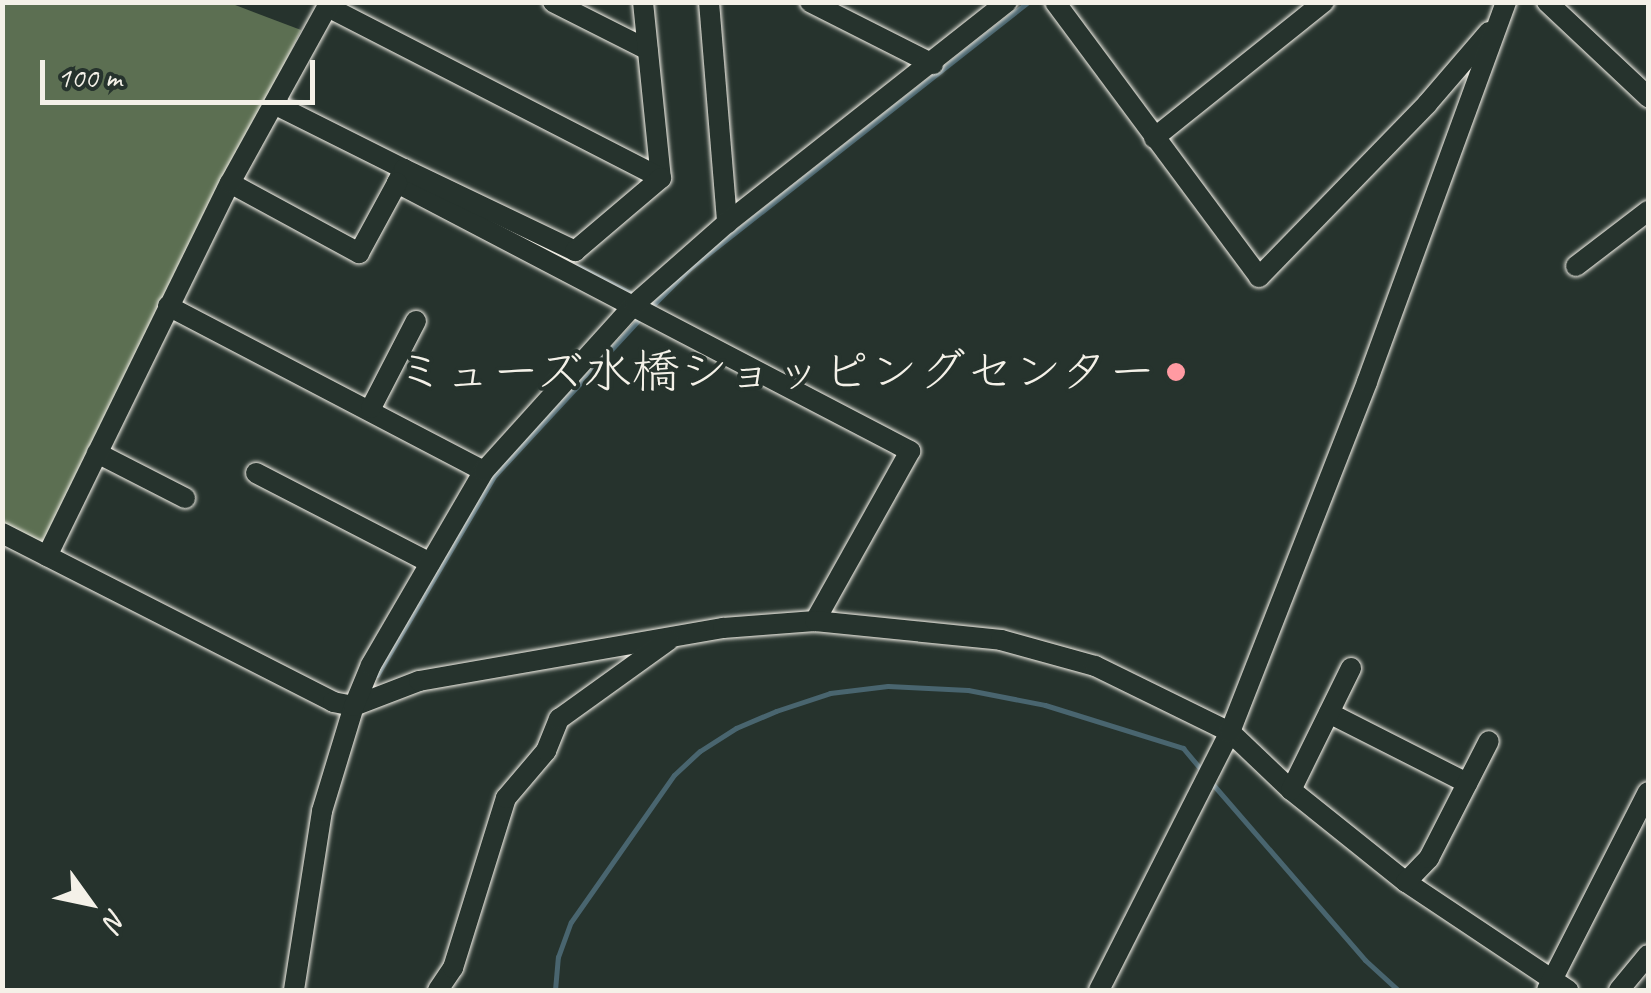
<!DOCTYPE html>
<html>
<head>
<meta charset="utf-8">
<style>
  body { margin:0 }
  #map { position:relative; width:1651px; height:993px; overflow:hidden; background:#26332d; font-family:Caveat,"Klee One",sans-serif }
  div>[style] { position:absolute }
  .green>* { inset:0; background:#5c6f52 }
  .stream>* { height:5px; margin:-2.5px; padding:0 2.5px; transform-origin:2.5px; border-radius:2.5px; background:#49656f }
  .roads { filter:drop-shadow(0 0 2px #f4f1e8) drop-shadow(0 0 2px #f4f1e8) }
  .minor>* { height:20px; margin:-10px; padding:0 10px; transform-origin:10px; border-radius:10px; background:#26332d }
  .dots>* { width:28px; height:28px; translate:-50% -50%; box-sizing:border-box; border:5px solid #26332d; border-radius:50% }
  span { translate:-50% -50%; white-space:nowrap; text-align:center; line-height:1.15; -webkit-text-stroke:8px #26332d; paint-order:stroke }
  .poi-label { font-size:48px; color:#f4f1e8 }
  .right { translate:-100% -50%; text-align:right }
  .frame { position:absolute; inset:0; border:5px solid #f4f1e8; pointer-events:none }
  .north { position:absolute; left:40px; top:853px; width:100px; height:100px; -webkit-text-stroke:8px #26332d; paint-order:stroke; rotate:123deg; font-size:28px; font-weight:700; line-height:40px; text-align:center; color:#f4f1e8 }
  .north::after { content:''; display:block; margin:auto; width:35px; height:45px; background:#f4f1e8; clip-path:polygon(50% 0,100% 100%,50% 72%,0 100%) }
  .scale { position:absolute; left:40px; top:60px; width:275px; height:45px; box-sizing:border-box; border:5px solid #f4f1e8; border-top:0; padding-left:12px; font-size:30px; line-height:35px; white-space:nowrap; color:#f4f1e8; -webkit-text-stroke:8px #26332d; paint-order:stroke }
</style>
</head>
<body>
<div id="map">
  <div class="green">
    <div style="clip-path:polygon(2px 3px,230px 3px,301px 30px,47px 556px,3px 533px)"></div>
  </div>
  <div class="stream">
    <div style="left:577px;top:266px;width:64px;rotate:27deg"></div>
    <div style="left:650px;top:308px;width:57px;rotate:-45deg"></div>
    <div style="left:690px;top:268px;width:430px;rotate:-38.2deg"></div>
    <div style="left:377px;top:675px;width:232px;rotate:-59.5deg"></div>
    <div style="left:495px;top:475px;width:217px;rotate:-47.2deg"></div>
    <div style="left:1210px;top:781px;width:237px;rotate:49.1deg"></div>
    <div style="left:1365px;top:960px;width:45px;rotate:42.3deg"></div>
    <div style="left:555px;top:990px;width:33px;rotate:-85deg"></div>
    <div style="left:558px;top:957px;width:37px;rotate:-70deg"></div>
    <div style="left:571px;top:922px;width:179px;rotate:-55deg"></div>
    <div style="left:674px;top:775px;width:35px;rotate:-43deg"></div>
    <div style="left:700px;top:751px;width:43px;rotate:-32.6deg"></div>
    <div style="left:736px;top:728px;width:43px;rotate:-23deg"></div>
    <div style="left:776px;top:711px;width:57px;rotate:-18.4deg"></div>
    <div style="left:830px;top:693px;width:58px;rotate:-6.9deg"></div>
    <div style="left:888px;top:686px;width:80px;rotate:2.9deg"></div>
    <div style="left:968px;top:690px;width:78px;rotate:11deg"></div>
    <div style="left:1045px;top:705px;width:145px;rotate:17.3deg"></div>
    <div style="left:1183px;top:748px;width:31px;rotate:50deg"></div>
  </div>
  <div class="roads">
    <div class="minor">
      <div style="left:553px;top:2px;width:106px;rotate:26.8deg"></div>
      <div style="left:643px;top:2px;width:177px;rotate:84.2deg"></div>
      <div style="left:709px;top:2px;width:222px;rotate:85.3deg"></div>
      <div style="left:810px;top:2px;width:138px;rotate:26.8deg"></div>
      <div style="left:1055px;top:2px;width:342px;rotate:53.4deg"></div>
      <div style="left:1259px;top:277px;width:241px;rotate:-45.8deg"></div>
      <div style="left:1427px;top:104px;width:95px;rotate:-49.3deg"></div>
      <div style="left:1547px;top:2px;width:139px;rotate:43.2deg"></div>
      <div style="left:328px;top:7px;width:374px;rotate:27.2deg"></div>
      <div style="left:274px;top:104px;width:145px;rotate:26.6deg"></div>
      <div style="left:404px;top:169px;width:16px;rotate:117deg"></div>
      <div style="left:397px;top:183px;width:579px;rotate:27.58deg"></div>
      <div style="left:910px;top:451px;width:195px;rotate:119.2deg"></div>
      <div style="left:1154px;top:138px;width:218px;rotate:-38.7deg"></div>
      <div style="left:404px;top:169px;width:190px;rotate:25.6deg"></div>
      <div style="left:575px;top:251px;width:113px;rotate:-40.3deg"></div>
      <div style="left:230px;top:183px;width:147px;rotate:28.5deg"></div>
      <div style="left:359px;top:253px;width:80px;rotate:-61.5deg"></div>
      <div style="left:1576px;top:266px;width:91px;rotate:-37.4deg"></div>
      <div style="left:168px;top:306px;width:356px;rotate:27.6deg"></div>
      <div style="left:371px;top:408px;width:98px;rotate:-62.7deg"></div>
      <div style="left:97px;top:453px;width:99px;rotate:27.1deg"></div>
      <div style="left:256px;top:473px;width:196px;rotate:27.3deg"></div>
      <div style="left:2px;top:533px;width:372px;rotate:27deg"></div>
      <div style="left:333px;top:702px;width:21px;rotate:11deg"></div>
      <div style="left:354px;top:706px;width:70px;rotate:-21deg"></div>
      <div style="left:419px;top:681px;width:309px;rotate:-9.9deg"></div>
      <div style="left:723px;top:628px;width:92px;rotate:-4.4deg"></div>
      <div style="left:815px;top:621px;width:187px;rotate:5.8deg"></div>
      <div style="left:1001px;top:640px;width:98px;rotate:15.5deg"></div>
      <div style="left:1095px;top:666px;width:150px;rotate:26.1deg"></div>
      <div style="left:1230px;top:732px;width:84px;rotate:43.6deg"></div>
      <div style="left:1291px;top:790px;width:147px;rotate:38.7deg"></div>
      <div style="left:1406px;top:882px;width:195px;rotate:33.7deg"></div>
      <div style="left:47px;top:556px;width:415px;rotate:-63.9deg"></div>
      <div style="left:230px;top:183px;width:207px;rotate:-61.1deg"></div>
      <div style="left:1329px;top:713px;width:155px;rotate:26.9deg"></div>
      <div style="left:1291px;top:790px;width:136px;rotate:-63.8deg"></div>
      <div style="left:1406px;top:882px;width:33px;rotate:-46deg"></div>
      <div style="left:1429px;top:858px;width:131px;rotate:-62.9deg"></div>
      <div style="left:294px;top:990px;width:181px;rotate:-81.1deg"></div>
      <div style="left:322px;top:811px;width:110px;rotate:-73.1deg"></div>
      <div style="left:354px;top:706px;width:44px;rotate:-67.5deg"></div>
      <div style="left:371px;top:665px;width:225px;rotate:-59.8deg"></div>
      <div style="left:484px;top:471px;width:225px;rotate:-47.9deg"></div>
      <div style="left:635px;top:304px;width:123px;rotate:-41.4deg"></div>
      <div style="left:727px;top:223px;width:357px;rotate:-38.3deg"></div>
      <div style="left:438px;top:990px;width:27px;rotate:-56deg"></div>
      <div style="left:453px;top:968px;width:178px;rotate:-72.7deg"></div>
      <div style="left:506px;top:798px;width:62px;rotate:-49.6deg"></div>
      <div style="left:546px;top:751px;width:35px;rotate:-68deg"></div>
      <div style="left:559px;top:719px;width:135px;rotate:-35.7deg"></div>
      <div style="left:1099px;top:990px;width:289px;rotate:-63.1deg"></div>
      <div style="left:1230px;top:732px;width:376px;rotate:-68.6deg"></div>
      <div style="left:1367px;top:382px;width:405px;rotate:-69.9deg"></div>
      <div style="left:1547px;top:990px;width:222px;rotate:-63deg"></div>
      <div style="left:1619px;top:990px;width:45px;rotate:-50.4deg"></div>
    </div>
  </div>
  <div class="dots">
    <div style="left:1176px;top:372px;background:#ff9aa2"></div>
  </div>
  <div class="poi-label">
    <span class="right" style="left:1156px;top:372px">ミューズ水橋ショッピングセンター</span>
  </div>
  <div class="frame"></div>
  <div class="north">N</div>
  <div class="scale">100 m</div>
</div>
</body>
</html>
